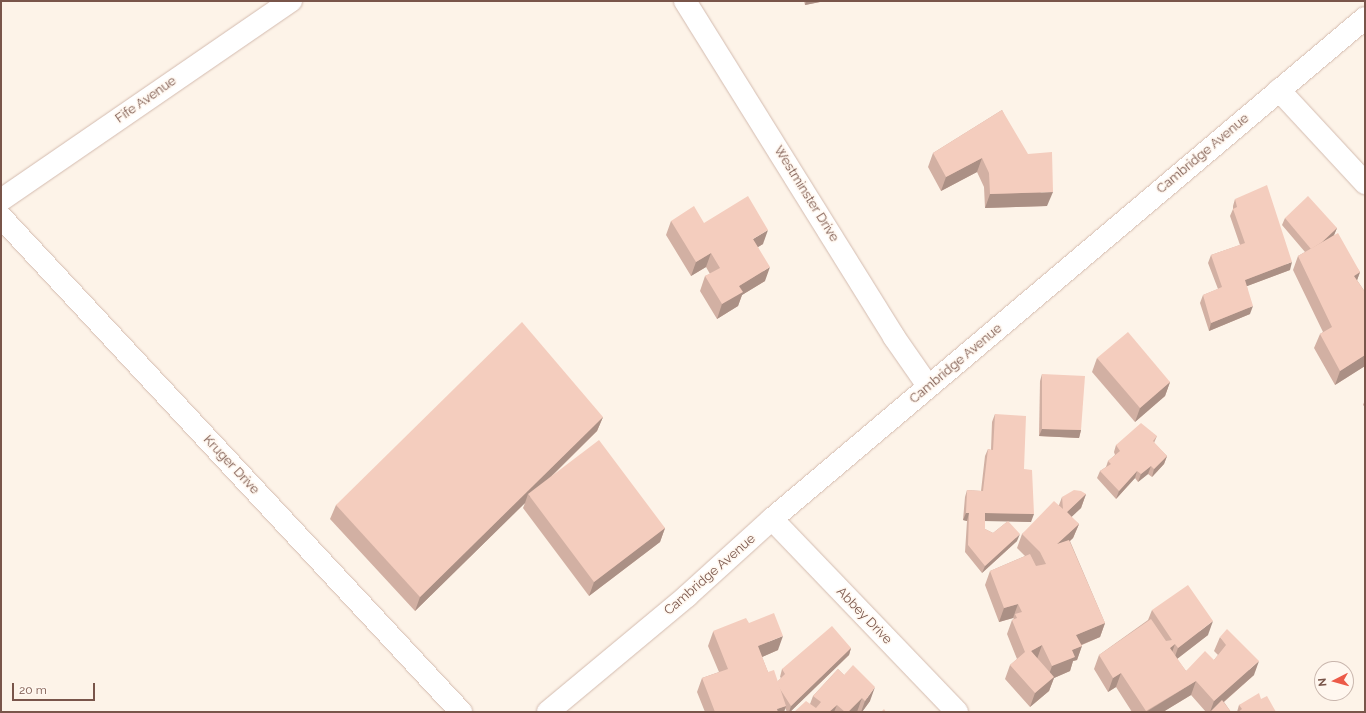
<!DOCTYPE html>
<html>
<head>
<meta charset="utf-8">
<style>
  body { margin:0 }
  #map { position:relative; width:1366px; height:713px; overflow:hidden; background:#fdf3e8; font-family:Raleway,sans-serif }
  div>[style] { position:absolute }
  .roads { filter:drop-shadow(0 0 1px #d3bbaf) drop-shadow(0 0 1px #d3bbaf) }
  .minor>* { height:22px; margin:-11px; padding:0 11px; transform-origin:11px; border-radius:11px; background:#fff }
  .wall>* { inset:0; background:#d2b0a3 }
  .shaded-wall>* { inset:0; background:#ab9085 }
  .building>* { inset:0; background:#f4cdbe }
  span { translate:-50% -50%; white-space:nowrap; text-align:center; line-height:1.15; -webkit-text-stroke:3px #fff7ef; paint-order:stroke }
  .street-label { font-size:13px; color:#79554a }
  .frame { position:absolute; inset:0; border:2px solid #79554a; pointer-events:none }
  .north { position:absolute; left:1314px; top:661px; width:40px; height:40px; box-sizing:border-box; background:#fff7ef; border:1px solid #c9b6ad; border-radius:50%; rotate:264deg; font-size:11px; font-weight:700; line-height:16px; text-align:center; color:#79554a }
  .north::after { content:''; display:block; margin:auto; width:14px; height:18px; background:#ec5a48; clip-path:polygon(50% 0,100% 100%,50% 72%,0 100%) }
  .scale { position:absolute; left:12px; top:683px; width:83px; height:18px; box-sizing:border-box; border:2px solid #79554a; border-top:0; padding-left:5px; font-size:12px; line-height:14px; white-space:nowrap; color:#79554a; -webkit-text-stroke:3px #fff7ef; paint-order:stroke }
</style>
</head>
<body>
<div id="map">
  <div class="roads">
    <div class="minor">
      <div style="left:685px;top:1px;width:396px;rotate:58.1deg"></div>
      <div style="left:894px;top:337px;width:60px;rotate:55.2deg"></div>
      <div style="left:1279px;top:90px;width:127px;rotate:47.2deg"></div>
      <div style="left:1px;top:200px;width:352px;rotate:-34.5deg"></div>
      <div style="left:1px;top:217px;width:676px;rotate:47.1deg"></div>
      <div style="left:772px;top:519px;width:267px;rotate:46.2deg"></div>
      <div style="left:548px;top:712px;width:181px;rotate:-39.8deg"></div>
      <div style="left:687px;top:596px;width:115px;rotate:-42.2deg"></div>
      <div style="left:772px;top:519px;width:776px;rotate:-40.19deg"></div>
    </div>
  </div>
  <div class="wall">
    <div style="clip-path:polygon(804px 1px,825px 1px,805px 5px)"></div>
    <div style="clip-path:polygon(1002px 110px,1047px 206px,985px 208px,984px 187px,977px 172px,941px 191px,928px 167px,933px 153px)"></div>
    <div style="clip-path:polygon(1235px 199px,1290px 270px,1247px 286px,1250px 314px,1209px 331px,1200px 303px,1203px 295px,1218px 289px,1208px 263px,1211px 255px,1240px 245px,1230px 216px,1233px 209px,1233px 206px)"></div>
    <div style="clip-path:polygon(1285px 218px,1337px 228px,1334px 235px,1360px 272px,1357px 280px,1365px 292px,1365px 366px,1335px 385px,1314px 348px,1320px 334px,1323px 332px,1293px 270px,1298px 256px,1305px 252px,1282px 225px)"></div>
    <div style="clip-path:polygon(671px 221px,704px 223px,763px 244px,758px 247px,765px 281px,742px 295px,738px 306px,717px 319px,700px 291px,705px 276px,710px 274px,706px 267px,691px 276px,666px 235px)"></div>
    <div style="clip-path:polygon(1097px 358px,1170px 382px,1165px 396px,1135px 422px,1092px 372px)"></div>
    <div style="clip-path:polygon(1042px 374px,1081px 430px,1079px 438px,1039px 436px,1040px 381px)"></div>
    <div style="clip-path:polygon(1365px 400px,1365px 407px,1363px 405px)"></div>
    <div style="clip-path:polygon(evenodd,995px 414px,1024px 469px,1031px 522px,1008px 521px,1017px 541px,982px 573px,965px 552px,967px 521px,963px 520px,965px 497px,967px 490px,981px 491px,985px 456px,988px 449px,991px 450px,992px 422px,995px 414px,985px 521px,1008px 521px,993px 533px,985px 529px,985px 521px)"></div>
    <div style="clip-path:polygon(603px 417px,597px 431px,552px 476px,665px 528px,660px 542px,589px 596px,523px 508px,525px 503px,415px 611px,330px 519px,336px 505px)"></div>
    <div style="clip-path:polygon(1157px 436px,1154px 443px,1167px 456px,1164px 464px,1152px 477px,1148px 474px,1138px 482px,1135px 478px,1116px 499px,1097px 478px,1100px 471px,1106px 467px,1108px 461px,1115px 455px,1114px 452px,1116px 445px)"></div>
    <div style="clip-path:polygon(1086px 494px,1081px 508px,1071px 517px,1079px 524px,1073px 538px,1070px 541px,1105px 623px,1100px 637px,1082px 645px,1077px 660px,1073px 661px,1070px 671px,1054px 678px,1049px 691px,1030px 707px,1005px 679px,1010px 665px,1017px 659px,1007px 634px,1012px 620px,1014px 619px,1013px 618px,999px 622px,985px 585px,990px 571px,1025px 556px,1017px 548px,1022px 534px,1059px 505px,1062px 497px)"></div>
    <div style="clip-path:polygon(1152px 610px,1208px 635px,1177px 659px,1186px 671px,1214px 660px,1218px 655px,1214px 651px,1220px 637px,1254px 675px,1224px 702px,1231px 712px,1206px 712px,1191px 695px,1163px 712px,1132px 712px,1116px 687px,1108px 692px,1094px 669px,1099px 655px,1148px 620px)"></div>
    <div style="clip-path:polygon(749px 623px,778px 650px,762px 657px,768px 672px,777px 682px,781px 678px,780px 677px,782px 669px,851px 648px,849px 655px,790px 712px,787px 712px,785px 708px,784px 712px,705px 712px,697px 692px,702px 678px,719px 672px,708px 646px,713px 632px)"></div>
    <div style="clip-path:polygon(838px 669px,870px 701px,862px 712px,794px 712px,810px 704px,813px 696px)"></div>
    <div style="clip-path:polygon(1261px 699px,1276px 712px,1237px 712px,1239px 705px)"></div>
  </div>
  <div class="shaded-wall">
    <div style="clip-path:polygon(806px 1px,825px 1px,805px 5px)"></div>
    <div style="clip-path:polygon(982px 158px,977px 172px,941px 191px,946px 177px)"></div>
    <div style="clip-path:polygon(1053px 192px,1047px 206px,985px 208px,990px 194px)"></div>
    <div style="clip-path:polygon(1337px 228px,1334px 235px,1313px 251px)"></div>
    <div style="clip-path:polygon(768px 230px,763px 244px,748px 253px,753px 239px)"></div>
    <div style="clip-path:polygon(711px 253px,706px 267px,691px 276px,696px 262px)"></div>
    <div style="clip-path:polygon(1292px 262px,1290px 270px,1242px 288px,1245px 280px)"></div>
    <div style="clip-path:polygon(770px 267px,765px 281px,742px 295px,738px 306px,717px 319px,722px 304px,739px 286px)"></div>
    <div style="clip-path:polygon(1360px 272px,1355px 286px,1354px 276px)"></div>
    <div style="clip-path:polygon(1253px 306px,1250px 314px,1209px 331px,1211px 323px)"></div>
    <div style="clip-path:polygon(1365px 355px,1365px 366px,1335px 385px,1340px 371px)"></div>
    <div style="clip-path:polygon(1170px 382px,1165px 396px,1135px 422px,1140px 408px)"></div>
    <div style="clip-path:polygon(603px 417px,597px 431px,530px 497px,528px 494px,525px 503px,415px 611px,420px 597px)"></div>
    <div style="clip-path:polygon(1042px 429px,1081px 430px,1079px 438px,1039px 436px)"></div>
    <div style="clip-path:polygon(1167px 456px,1164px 464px,1152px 477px,1154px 469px)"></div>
    <div style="clip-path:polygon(1151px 466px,1148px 474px,1138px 482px,1141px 474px)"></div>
    <div style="clip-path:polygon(1137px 471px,1135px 478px,1116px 499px,1119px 491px)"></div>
    <div style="clip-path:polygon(1086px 494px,1081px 508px,1062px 526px,1067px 512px)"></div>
    <div style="clip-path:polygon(966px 513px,969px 513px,967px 521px,963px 520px)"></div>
    <div style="clip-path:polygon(985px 513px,1034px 514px,1031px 522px,983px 521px)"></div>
    <div style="clip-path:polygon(1079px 524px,1073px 538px,1051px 558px,1057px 544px)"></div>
    <div style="clip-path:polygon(665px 528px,660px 542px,589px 596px,594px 582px)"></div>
    <div style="clip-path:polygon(1020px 534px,1017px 541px,982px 573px,985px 566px)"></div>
    <div style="clip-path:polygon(1018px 604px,1013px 618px,999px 622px,1004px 608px)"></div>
    <div style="clip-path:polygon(1213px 621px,1208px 635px,1173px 662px,1178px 648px)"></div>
    <div style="clip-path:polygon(1105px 623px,1100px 637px,1071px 649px,1076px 635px)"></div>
    <div style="clip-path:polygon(783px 636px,778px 650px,753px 661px,758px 646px)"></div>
    <div style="clip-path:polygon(1175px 644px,1170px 658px,1170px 648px)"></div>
    <div style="clip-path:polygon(1042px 645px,1037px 659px,1031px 651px)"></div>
    <div style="clip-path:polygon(1082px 646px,1077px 660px,1073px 661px,1070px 671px,1054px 678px,1049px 691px,1030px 707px,1035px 693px,1047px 680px,1052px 666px,1072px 650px)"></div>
    <div style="clip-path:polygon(851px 648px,849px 655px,790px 712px,789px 712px,791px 706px)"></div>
    <div style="clip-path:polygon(1259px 661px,1254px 675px,1212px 712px,1210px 712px,1214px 701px)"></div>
    <div style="clip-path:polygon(1121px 673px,1116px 687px,1108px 692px,1113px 678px)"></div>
    <div style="clip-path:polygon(1196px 681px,1191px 695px,1163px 712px,1146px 712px)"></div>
    <div style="clip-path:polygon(875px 687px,870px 701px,862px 712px,861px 712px,865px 701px)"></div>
    <div style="clip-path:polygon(862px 698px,857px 712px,848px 712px)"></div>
    <div style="clip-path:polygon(837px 705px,834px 712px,829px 712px)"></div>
    <div style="clip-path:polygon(786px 706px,784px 712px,776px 712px,777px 709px)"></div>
  </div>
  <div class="building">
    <div style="clip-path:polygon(1002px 110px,1028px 154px,1052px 152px,1053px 192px,990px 194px,989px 173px,982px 158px,946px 177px,933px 153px)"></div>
    <div style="clip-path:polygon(1267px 185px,1292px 262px,1245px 280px,1253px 306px,1211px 323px,1203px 295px,1222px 287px,1211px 255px,1245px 243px,1233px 209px,1237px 207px,1235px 199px)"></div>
    <div style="clip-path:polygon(748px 196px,768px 230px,753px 239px,770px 267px,739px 286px,743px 292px,722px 304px,705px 276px,720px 268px,711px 253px,696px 262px,671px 221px,694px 206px,704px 223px)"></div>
    <div style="clip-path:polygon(1308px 196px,1337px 228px,1322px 242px,1311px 249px,1285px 218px)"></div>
    <div style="clip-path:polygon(1338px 233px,1360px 272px,1354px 276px,1365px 292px,1365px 355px,1340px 371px,1320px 334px,1332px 327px,1298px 256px)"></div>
    <div style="clip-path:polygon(522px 322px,603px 417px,420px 597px,336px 505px)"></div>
    <div style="clip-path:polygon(1128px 332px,1170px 382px,1140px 408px,1097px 358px)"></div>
    <div style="clip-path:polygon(1042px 374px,1085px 376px,1081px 430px,1042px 429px)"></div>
    <div style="clip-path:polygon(995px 414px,1026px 416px,1024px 469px,1032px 470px,1034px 514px,985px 513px,985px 529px,993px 533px,1008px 521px,1020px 534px,985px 566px,968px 545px,969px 513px,966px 513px,967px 490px,983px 491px,988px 449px,993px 450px)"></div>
    <div style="clip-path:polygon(1141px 423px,1157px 436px,1153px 441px,1167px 456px,1154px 469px,1151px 466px,1141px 474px,1137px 471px,1119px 491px,1100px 471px,1111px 464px,1108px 461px,1120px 451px,1116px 445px)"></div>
    <div style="clip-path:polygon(599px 440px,665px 528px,594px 582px,528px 494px)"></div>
    <div style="clip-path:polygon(1074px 490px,1081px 491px,1086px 494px,1067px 512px,1079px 524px,1057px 544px,1069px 540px,1105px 623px,1076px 635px,1082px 646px,1072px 650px,1075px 657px,1052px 666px,1042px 645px,1031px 651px,1054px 677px,1035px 693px,1010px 665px,1025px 652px,1012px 620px,1017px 618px,1015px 614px,1022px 612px,1018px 604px,1004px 608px,990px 571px,1030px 554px,1036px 566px,1046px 564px,1040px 552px,1022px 534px,1054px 501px,1063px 509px,1062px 497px)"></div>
    <div style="clip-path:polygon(1188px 585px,1213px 621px,1178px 648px,1175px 644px,1170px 648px,1186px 671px,1205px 651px,1214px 660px,1226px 645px,1220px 637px,1227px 629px,1259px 661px,1214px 701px,1196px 681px,1146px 711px,1121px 673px,1113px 678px,1099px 655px,1151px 619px,1166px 641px,1172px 640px,1152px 610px)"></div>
    <div style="clip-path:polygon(774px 613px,783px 636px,758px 646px,768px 672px,774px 670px,786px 706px,777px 709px,778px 712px,715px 712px,702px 678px,728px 669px,713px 631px,746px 618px,749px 623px)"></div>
    <div style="clip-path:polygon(832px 626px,851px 648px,791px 706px,780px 689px,777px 682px,785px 674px,782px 669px)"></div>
    <div style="clip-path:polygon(853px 665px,875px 687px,865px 701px,862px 698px,848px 712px,845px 712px,837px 705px,829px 712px,794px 712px,806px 701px,816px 708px,821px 702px,813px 696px,838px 669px,844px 675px)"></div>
    <div style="clip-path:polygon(1259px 693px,1261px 699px,1267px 696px,1276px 712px,1238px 712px,1242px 709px,1239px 705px)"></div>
    <div style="clip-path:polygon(1222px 700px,1231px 712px,1210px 712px)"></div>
    <div style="clip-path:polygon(884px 709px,886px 712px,881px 712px)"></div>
  </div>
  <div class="street-label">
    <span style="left:146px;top:100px;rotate:-35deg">Fife Avenue</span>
    <span style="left:1203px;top:154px;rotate:-40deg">Cambridge Avenue</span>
    <span style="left:806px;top:194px;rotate:58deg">Westminster Drive</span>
    <span style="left:956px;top:364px;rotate:-40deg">Cambridge Avenue</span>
    <span style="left:231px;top:465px;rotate:47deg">Kruger Drive</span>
    <span style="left:710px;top:575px;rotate:-41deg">Cambridge Avenue</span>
    <span style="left:864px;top:616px;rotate:46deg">Abbey Drive</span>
  </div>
  <div class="frame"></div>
  <div class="north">N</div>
  <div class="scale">20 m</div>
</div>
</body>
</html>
